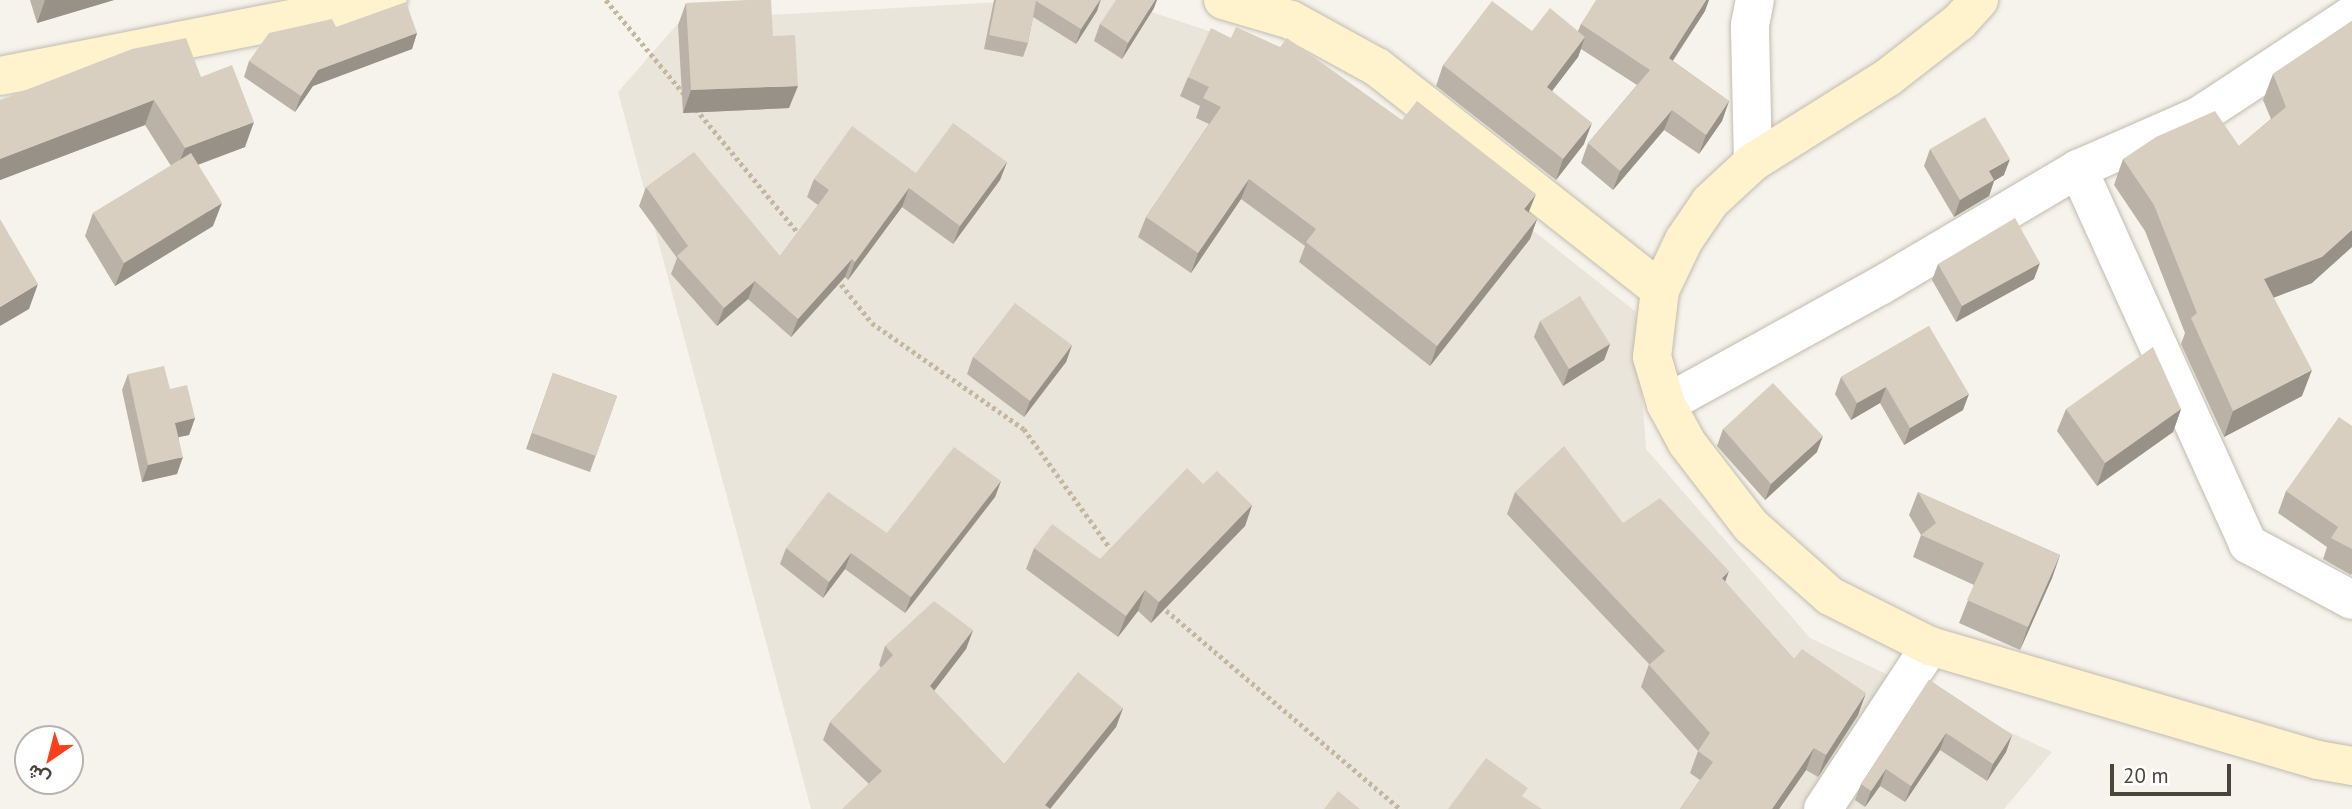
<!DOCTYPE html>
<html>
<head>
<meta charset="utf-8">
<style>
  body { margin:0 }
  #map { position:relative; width:2352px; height:809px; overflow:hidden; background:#f6f3ec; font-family:"PT Sans",Vazirmatn,sans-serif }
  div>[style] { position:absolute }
  .residential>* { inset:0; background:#eae5da }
  .path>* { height:4.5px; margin-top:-2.25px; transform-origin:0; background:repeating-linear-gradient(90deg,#c4b79f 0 3.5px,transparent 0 7px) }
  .roads { filter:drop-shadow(0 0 2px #c2bbae) drop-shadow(0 0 2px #c2bbae) }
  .street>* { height:38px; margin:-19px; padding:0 19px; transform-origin:19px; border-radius:19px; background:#fff }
  .secondary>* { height:38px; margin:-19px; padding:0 19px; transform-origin:19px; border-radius:19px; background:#fff3cd }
  .wall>* { inset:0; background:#bab2a6 }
  .shaded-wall>* { inset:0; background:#979187 }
  .building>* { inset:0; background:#d8cfc1 }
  span { translate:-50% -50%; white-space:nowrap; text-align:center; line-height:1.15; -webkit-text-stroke:7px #fff; paint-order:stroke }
  .north { position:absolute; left:14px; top:725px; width:70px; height:70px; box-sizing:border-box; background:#fff; border:2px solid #b7b4b0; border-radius:50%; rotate:215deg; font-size:19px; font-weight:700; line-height:28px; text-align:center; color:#4b4439 }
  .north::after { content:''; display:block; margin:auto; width:24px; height:32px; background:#fc3f1d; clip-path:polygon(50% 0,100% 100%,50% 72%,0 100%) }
  .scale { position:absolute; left:2110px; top:764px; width:121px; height:32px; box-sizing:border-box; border:4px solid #4b4439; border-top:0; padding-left:9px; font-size:21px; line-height:24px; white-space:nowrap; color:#4b4439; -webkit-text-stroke:5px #fff; paint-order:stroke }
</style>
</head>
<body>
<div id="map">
  <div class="residential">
    <div style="clip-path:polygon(1035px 0,1116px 0,1334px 73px,1636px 312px,1646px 449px,1810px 638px,2052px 752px,2004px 809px,811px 809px,618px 92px,681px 20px)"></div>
  </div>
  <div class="path">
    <div style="left:606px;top:0;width:122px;rotate:50.3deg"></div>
    <div style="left:696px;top:109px;width:163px;rotate:50.5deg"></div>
    <div style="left:837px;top:279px;width:56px;rotate:51.5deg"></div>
    <div style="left:872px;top:323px;width:185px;rotate:34.9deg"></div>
    <div style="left:1024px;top:429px;width:152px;rotate:54.1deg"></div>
    <div style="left:1161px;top:606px;width:314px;rotate:40.3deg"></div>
  </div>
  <div class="roads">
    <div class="street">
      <div style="left:1753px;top:162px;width:137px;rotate:-91.3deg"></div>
      <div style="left:1750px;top:25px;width:25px;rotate:-79deg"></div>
      <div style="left:2078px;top:169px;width:412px;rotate:65.6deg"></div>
      <div style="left:2248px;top:544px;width:118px;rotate:28.3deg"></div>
      <div style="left:1666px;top:404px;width:244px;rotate:-28.9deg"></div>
      <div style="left:1880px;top:286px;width:230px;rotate:-30.6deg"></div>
      <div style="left:2078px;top:169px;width:132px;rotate:-23.7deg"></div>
      <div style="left:2199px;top:116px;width:183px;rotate:-33.4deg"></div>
      <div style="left:1823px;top:809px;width:195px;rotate:-56.7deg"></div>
    </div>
    <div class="secondary">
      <div style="left:1223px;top:0;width:71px;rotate:16.4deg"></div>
      <div style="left:1291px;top:20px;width:98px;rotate:28.7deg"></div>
      <div style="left:1377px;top:67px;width:360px;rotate:38.2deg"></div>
      <div style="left:1979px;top:0;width:30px;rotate:132deg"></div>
      <div style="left:1959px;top:22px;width:91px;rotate:142.1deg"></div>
      <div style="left:1887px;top:78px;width:158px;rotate:147.9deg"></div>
      <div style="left:1753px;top:162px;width:59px;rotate:137.1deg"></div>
      <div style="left:1710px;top:202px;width:46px;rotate:124.4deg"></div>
      <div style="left:1684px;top:240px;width:55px;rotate:115.6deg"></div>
      <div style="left:1660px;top:290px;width:67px;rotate:96.8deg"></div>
      <div style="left:1652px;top:357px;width:49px;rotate:73.4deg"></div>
      <div style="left:1666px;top:404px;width:44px;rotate:61.7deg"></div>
      <div style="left:1687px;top:443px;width:105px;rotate:52.4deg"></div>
      <div style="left:1751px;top:526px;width:106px;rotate:41.5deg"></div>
      <div style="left:1830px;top:596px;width:112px;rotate:26.6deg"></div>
      <div style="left:1930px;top:646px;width:404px;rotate:16.4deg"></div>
      <div style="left:2318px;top:760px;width:35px;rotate:10deg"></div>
      <div style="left:0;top:76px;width:395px;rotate:-11.1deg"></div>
    </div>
  </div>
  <div class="wall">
    <div style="clip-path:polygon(30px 0,114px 0,37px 23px)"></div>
    <div style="clip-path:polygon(994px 0,1101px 0,1097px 11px,1076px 44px,1033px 17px,1028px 43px,1023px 57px,984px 49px)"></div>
    <div style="clip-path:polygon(686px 3px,789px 108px,683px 113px,678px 25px)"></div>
    <div style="clip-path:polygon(1154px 8px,1122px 59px,1094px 41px,1100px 24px)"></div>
    <div style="clip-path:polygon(1705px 11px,1673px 61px,1729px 101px,1722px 121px,1699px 154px,1664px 130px,1613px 190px,1581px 163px,1588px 143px,1637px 85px,1581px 49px,1578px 57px,1552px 91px,1584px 144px,1556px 180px,1436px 86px,1443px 65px,1532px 31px,1578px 31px,1581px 24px)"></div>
    <div style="clip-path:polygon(2352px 21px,2312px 283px,2273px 298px,2302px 396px,2224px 437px,2181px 344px,2185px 333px,2145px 231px,2114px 185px,2123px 159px,2239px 146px,2271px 119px,2263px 100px,2273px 74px)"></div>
    <div style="clip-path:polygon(336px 27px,417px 33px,412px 49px,313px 86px,295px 112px,244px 77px,249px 61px)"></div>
    <div style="clip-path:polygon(201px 77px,245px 147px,198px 165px,213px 226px,115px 286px,85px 236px,93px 213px,171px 166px,145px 125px,0 180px,0 100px)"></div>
    <div style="clip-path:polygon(1188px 77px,1529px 212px,1537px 219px,1530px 239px,1430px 366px,1299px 262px,1305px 246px,1241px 199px,1191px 273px,1138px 237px,1146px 217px,1209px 124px,1196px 118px,1200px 106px,1180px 96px)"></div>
    <div style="clip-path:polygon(1930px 149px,2004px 175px,1994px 181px,1989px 196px,1954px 217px,1924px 166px)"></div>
    <div style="clip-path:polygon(1007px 162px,1000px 180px,953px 244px,902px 207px,848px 280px,845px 277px,791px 337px,748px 299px,717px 326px,671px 274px,677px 258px,639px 206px,646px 187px,780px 256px,818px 205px,807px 197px,814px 179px,916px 173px)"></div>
    <div style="clip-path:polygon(1938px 264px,2034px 279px,1956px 322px,1932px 280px)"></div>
    <div style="clip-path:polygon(1540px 321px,1610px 344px,1604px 360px,1563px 386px,1534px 337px)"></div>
    <div style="clip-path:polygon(1929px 326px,1963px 410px,1904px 445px,1880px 403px,1851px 420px,1835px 394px,1841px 377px)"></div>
    <div style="clip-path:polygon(1072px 345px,1066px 362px,1024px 417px,967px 374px,973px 357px)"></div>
    <div style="clip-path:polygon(553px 373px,617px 396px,590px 472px,526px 449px)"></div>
    <div style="clip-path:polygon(128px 374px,170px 389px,195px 418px,189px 435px,179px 437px,177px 474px,142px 482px,122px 390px)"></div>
    <div style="clip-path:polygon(2066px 409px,2181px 409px,2173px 432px,2097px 486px,2057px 431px)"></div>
    <div style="clip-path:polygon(2352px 426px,2352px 573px,2351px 575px,2323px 559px,2327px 547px,2278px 513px,2286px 491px)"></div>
    <div style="clip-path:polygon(1723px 429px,1817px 452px,1765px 500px,1717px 446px)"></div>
    <div style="clip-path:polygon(1001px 481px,995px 497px,905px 613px,845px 569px,823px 598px,780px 564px,786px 548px,887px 533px)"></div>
    <div style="clip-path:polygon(1203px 484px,1252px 505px,1245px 526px,1151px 623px,1138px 611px,1118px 637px,1026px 569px,1034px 548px,1100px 559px)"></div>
    <div style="clip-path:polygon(1515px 492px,1623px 523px,1725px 582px,1794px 659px,1858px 715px,1818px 777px,1806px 770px,1779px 809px,1680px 809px,1700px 780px,1690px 773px,1698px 751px,1641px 687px,1649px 664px,1507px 514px)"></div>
    <div style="clip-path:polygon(1918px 492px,2060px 555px,2052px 578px,2020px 650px,1959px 623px,1974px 585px,1913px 557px,1921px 535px,1909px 515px)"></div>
    <div style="clip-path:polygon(973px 630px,966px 649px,934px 691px,1004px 764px,1123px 708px,1116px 727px,1050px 809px,869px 784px,823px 740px,830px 722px,881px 668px,879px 665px,885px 646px)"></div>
    <div style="clip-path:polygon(1929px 680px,2012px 735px,2006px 752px,1987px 781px,1940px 750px,1905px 802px,1880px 786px,1865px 807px,1855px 800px,1861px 784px)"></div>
  </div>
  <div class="shaded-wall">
    <div style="clip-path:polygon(45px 0,114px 0,37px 23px)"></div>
    <div style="clip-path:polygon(1100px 0,1097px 11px,1076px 44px,1081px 29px)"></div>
    <div style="clip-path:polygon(1155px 0,1157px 0,1154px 8px,1122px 59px,1128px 43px)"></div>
    <div style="clip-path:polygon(1706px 0,1709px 0,1705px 11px,1661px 78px,1669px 58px)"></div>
    <div style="clip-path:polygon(417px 33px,412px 49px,313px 86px,295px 112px,301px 96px,318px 70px)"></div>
    <div style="clip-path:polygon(1585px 37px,1578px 57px,1539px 108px,1547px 87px)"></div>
    <div style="clip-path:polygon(798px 86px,789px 108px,683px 113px,691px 90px)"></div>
    <div style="clip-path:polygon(154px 100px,145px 125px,0 180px,0 159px)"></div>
    <div style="clip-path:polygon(1729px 101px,1722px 121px,1699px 154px,1706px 135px)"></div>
    <div style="clip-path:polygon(1672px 110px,1664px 130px,1613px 190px,1620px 171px)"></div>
    <div style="clip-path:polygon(254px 122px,245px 147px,175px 173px,185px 148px)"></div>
    <div style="clip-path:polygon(1592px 123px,1584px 144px,1556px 180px,1563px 159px)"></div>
    <div style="clip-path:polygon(2010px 159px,2004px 175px,1994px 181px,1989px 196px,1954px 217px,1960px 200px,1989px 171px)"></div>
    <div style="clip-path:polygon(1007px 162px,1000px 180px,953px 244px,960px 226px)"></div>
    <div style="clip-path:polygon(1249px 179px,1241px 199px,1191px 273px,1198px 253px)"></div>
    <div style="clip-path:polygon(909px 188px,902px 207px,848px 280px,855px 262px)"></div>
    <div style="clip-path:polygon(1536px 194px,1528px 214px,1524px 209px)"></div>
    <div style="clip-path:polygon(222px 203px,213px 226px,115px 286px,124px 263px)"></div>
    <div style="clip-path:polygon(1537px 219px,1530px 239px,1430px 366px,1437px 346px)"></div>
    <div style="clip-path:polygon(2352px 230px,2352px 247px,2312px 283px,2254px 305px,2264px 279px)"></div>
    <div style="clip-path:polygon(852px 259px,845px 277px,791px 337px,798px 319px)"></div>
    <div style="clip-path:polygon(2040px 263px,2034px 279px,1956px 322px,1962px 306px)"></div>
    <div style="clip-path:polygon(755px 281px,748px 299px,717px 326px,724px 308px)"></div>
    <div style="clip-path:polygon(38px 284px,29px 309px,0 326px,0 307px)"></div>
    <div style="clip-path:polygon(1610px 344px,1604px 360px,1563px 386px,1569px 369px)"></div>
    <div style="clip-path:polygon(1072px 345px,1066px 362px,1024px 417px,1030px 401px)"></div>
    <div style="clip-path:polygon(2312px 370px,2302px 396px,2224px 437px,2233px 411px)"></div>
    <div style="clip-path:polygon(1886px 387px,1880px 403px,1851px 420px,1857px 403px)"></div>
    <div style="clip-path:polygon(1969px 394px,1963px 410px,1904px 445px,1910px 428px)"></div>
    <div style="clip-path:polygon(2181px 409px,2173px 432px,2097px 486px,2105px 463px)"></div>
    <div style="clip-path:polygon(195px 418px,189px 435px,169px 439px,175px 423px)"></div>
    <div style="clip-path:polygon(1823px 436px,1817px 452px,1765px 500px,1771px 484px)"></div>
    <div style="clip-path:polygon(183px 457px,177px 474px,142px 482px,148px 465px)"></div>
    <div style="clip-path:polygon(1001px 481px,995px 497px,905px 613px,911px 597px)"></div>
    <div style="clip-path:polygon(1252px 505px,1245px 526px,1151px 623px,1159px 602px)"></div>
    <div style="clip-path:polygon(851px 553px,845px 569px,823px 598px,829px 582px)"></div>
    <div style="clip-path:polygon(2060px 555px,2052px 578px,2020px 650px,2028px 627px)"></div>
    <div style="clip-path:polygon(1729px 571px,1721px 593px,1722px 578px)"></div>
    <div style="clip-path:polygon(1145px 590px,1138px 611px,1118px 637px,1126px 616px)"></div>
    <div style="clip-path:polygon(973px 630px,966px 649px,923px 705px,930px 686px)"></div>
    <div style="clip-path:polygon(1866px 693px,1858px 715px,1818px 777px,1826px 755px)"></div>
    <div style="clip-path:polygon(1123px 708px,1116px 727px,1050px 809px,1045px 805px)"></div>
    <div style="clip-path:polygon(1946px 733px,1940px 750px,1905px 802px,1911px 786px)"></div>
    <div style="clip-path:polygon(2012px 735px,2006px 752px,1987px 781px,1993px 764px)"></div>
    <div style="clip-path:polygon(1814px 748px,1806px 770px,1779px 809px,1772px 809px)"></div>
    <div style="clip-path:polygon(1886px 769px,1880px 786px,1865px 807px,1871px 791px)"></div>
  </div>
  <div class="building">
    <div style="clip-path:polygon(747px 0,771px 0,773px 36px,795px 35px,798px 86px,691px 90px,686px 3px)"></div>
    <div style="clip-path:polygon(996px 0,1100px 0,1081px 29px,1036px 1px,1028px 43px,989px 35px)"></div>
    <div style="clip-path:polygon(1116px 0,1155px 0,1128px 43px,1100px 24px)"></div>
    <div style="clip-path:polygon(1596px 0,1706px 0,1669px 58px,1729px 101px,1706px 135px,1672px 110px,1620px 171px,1588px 143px,1650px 70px,1581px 24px)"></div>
    <div style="clip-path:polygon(1492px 1px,1532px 31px,1550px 8px,1585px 37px,1547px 87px,1592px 123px,1563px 159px,1443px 65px)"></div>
    <div style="clip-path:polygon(406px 2px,417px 33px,318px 70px,301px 96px,249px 61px,269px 33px,332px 19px,336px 27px)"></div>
    <div style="clip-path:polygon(2352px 21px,2352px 230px,2322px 257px,2264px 279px,2312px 370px,2233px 411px,2191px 318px,2197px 313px,2154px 205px,2123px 159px,2156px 137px,2215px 111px,2239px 146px,2286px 107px,2273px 74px)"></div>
    <div style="clip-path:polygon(1236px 27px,1280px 47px,1287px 38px,1402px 120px,1417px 101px,1536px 194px,1524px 209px,1537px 219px,1437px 346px,1306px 242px,1316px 229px,1249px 179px,1198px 253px,1146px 217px,1221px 107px,1203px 98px,1209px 87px,1188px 77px,1211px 28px,1231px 38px)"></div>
    <div style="clip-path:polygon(186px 38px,201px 77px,232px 65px,254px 122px,185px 148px,154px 100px,0 159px,0 100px,132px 49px)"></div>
    <div style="clip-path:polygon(1985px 117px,2010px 159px,1989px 171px,1994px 180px,1960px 200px,1930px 149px)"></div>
    <div style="clip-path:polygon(953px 123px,1007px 162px,960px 226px,909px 188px,855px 262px,852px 259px,798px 319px,755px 281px,724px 308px,677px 256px,688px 246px,646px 187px,694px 152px,780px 256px,829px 190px,814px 179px,852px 126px,916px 173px)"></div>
    <div style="clip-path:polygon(191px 153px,222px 203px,124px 263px,93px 213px)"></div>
    <div style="clip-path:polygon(2015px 218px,2040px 263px,1962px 306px,1938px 264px)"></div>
    <div style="clip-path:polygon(0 219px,38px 284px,0 307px)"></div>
    <div style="clip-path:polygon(1580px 296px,1610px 344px,1569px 369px,1540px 321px)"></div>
    <div style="clip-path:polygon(1015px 303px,1072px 345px,1030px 401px,973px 357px)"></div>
    <div style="clip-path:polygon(1929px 326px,1969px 394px,1910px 428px,1886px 387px,1857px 403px,1841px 377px)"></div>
    <div style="clip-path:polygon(2153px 347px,2181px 409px,2105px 463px,2066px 409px)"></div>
    <div style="clip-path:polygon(164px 366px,170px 389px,187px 385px,195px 418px,175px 423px,183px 457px,148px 465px,128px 374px)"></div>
    <div style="clip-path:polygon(553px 373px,617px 396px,596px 456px,532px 433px)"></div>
    <div style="clip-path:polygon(1773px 383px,1823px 436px,1771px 484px,1723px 429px)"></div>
    <div style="clip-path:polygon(2339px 417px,2352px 426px,2352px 549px,2331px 538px,2338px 527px,2286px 491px)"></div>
    <div style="clip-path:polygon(1564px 446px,1623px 523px,1660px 498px,1729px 571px,1722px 578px,1794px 659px,1802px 649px,1866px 693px,1826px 755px,1814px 748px,1772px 809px,1680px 809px,1713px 762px,1698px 751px,1710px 733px,1649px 665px,1665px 651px,1515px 492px)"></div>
    <div style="clip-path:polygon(954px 447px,1001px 481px,911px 597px,851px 553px,829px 582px,786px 548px,828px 492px,887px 533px)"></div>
    <div style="clip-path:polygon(1187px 468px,1203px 484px,1217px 471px,1252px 505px,1159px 602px,1145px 590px,1126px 616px,1034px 548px,1052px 524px,1100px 559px)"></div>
    <div style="clip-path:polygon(1918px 492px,2060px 555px,2028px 627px,1967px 600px,1984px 563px,1921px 535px,1936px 523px)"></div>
    <div style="clip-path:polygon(934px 601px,973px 630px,930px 686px,1004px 764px,1078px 672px,1123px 708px,1045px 805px,1050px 809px,842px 809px,882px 771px,830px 722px,893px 655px,885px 646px)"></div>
    <div style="clip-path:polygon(1929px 680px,2012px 735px,1993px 764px,1946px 733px,1911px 786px,1886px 769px,1871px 791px,1861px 784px)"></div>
    <div style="clip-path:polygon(1486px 758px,1528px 788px,1522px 796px,1542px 809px,1448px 809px)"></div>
    <div style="clip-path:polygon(1338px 791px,1360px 809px,1324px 809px)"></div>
  </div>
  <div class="north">ش</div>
  <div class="scale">20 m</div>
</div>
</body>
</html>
